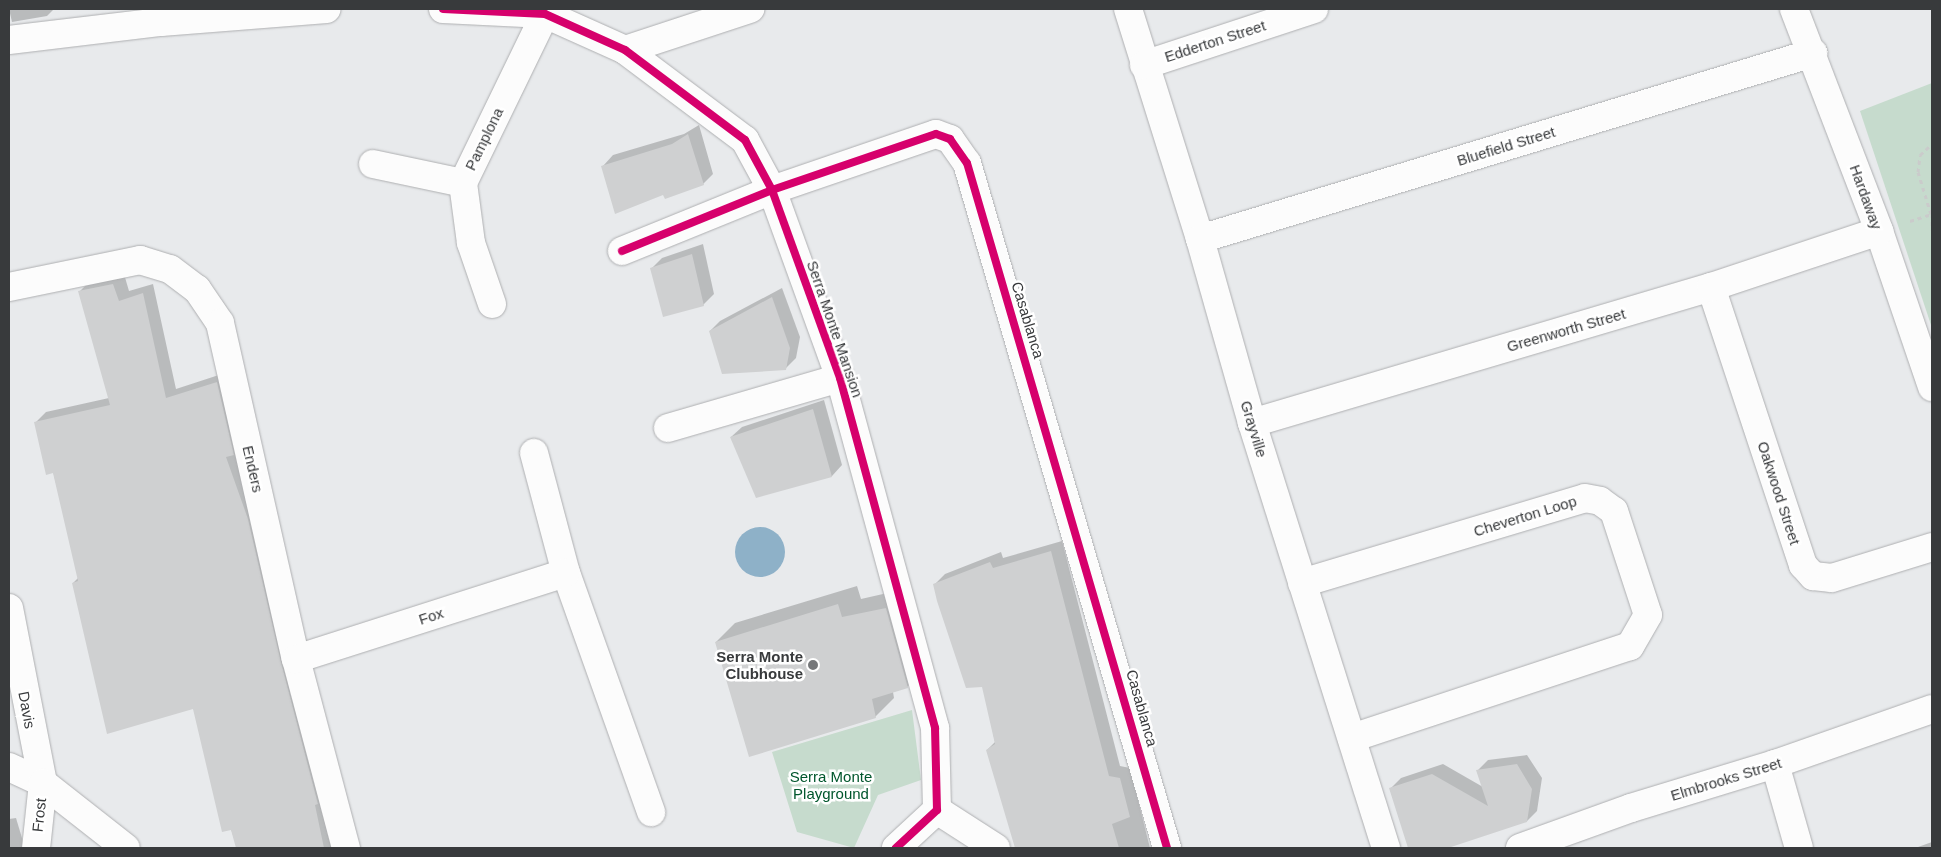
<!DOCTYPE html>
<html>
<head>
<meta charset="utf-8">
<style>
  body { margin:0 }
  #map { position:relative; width:1941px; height:857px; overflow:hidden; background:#e8eaec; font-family:Helvetica,sans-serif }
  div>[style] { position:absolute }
  .green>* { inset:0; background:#c6dbcd }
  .water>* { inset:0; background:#8eb1c8 }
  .round { border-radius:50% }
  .shadow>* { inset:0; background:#0003 }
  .building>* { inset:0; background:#cfd0d1 }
  .path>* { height:3px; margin-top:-1.5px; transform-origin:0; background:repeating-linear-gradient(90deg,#cacbcb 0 4px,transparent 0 8px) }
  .roads { filter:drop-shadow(0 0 1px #aeafb1) drop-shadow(0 0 1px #aeafb1) }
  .minor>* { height:28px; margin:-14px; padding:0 14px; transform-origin:14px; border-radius:14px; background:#fcfcfc }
  .cycleway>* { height:8px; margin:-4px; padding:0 4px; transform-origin:4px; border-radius:4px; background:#d6006c }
  .dots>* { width:14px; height:14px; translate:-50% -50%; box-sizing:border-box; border:2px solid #fff; border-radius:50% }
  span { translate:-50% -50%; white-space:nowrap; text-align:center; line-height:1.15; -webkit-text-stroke:5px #fff; paint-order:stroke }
  .street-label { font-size:15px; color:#383a3c }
  .poi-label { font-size:15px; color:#383a3c; font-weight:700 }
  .right { translate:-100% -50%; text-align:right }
  .park-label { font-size:15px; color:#00562c }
  .frame { position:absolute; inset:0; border:10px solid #383a3c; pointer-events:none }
</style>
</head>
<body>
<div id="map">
  <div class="green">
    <div style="clip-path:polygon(1932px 83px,1932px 328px,1860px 111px)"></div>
    <div style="clip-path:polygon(912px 710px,921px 780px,878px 795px,854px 848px,797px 832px,772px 752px)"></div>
  </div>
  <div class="water">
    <div class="round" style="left:735px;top:527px;width:50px;height:50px"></div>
  </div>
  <div class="shadow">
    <div style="clip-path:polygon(9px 9px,54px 9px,47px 16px,12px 22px)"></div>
    <div style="clip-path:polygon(699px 125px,713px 174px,703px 184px,664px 194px,603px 166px,613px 155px,684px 134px)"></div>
    <div style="clip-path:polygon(703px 244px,714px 294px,703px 305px,652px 268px,662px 258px)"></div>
    <div style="clip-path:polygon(124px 274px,129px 291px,153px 284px,176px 389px,228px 372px,334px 848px,237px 848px,193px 707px,73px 583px,79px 577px,53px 471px,35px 423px,46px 412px,109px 398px,80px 291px,90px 281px)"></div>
    <div style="clip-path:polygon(782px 288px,800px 337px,796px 358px,785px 369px,710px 331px,720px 321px)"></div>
    <div style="clip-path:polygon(824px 400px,842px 465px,832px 476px,757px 496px,731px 437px,742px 427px)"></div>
    <div style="clip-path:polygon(1062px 541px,1120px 766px,1130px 768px,1150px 848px,1016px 848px,987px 750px,995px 742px,983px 685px,935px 584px,945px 574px,1001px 552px,1003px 558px)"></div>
    <div style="clip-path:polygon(857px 586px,861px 599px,905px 589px,926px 668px,907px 687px,893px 692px,894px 698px,875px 717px,716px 642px,735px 623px)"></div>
    <div style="clip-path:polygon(1527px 755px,1542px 778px,1537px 811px,1527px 821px,1444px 848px,1409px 848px,1390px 789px,1401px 778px,1443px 764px,1483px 787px,1477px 771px,1488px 760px)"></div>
    <div style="clip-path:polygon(16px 818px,25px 848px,9px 848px,9px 819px)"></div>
    <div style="clip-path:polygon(1932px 842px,1932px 848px,1917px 848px,1918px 847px)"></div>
  </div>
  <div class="building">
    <div style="clip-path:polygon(688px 134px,704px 185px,665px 199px,663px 195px,615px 214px,601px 166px,672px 144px)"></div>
    <div style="clip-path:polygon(692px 254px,704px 306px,663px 317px,650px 268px)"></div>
    <div style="clip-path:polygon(113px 284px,119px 301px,143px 293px,166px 398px,217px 382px,234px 455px,226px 457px,248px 519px,281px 662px,318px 804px,315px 805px,324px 848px,236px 848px,231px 830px,222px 832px,193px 709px,107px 734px,72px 583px,78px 581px,53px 473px,46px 475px,34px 422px,110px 405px,78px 291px)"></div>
    <div style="clip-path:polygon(772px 297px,790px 348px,786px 370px,722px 374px,709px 331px)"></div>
    <div style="clip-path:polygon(813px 409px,832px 477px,756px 498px,730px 437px)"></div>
    <div style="clip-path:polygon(1051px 551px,1109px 776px,1120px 778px,1130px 817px,1112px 824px,1119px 848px,1015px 848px,986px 750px,995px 744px,982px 687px,966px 688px,937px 601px,933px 584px,990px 562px,993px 568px)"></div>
    <div style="clip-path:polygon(838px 604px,842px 617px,886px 608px,908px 688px,872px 699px,876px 718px,749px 757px,715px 642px)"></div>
    <div style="clip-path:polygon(1517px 764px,1532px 789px,1527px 822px,1448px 848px,1408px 848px,1389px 788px,1432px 774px,1488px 806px,1476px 770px)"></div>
  </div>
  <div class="path">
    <div style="left:1932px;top:214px;width:16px;rotate:90deg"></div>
    <div style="left:1910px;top:221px;width:22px;rotate:-18deg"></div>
    <div style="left:1931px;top:214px;width:44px;rotate:-107.2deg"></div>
    <div style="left:1918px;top:172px;width:17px;rotate:-83deg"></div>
    <div style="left:1920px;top:155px;width:16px;rotate:-43deg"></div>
  </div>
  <div class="roads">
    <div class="minor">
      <div style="left:443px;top:9px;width:102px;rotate:2.8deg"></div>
      <div style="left:545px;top:14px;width:88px;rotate:24.2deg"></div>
      <div style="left:625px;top:50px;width:150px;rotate:36.9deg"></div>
      <div style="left:745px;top:140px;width:57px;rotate:61.6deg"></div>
      <div style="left:772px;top:190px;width:200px;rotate:70.1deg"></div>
      <div style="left:840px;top:378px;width:363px;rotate:74.8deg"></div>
      <div style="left:935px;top:728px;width:82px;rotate:88.6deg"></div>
      <div style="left:937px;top:810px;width:56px;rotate:137.2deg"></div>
      <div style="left:1128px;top:9px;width:241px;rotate:72.6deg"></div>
      <div style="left:1200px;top:239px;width:191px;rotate:74.2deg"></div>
      <div style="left:1252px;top:423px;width:446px;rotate:72.5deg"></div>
      <div style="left:1794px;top:9px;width:238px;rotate:69deg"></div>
      <div style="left:1879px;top:231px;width:165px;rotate:71.2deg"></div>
      <div style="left:9px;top:40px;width:153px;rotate:-6.8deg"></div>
      <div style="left:161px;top:22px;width:166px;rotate:-4.5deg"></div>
      <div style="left:625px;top:50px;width:132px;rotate:-18.2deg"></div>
      <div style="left:1144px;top:65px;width:179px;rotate:-18.2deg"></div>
      <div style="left:373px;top:164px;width:92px;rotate:11.9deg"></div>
      <div style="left:1200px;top:239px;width:641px;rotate:-16.88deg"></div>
      <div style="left:622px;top:251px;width:162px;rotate:-22.1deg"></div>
      <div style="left:772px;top:190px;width:173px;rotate:-18.9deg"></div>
      <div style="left:936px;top:134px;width:15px;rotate:20deg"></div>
      <div style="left:950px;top:139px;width:29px;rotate:55deg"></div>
      <div style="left:967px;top:163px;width:714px;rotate:73.72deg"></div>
      <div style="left:9px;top:287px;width:134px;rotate:-11.6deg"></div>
      <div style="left:140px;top:260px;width:31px;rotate:17deg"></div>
      <div style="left:170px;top:269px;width:34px;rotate:37deg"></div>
      <div style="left:197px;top:289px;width:41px;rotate:55.9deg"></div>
      <div style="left:220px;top:323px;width:344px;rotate:77.3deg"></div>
      <div style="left:296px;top:659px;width:196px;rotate:75.2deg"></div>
      <div style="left:1711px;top:287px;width:293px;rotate:71.7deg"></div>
      <div style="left:1803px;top:565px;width:15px;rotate:48deg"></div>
      <div style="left:1813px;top:576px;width:19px;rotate:6deg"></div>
      <div style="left:1832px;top:578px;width:105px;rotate:-17.2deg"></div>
      <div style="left:492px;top:304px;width:65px;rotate:-109deg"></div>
      <div style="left:471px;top:243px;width:61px;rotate:-97.6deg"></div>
      <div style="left:463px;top:183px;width:188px;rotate:-64.1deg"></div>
      <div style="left:545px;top:14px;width:5px;rotate:-90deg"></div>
      <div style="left:1252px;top:423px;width:479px;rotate:-16.5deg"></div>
      <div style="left:1711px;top:287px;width:177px;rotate:-18.4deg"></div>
      <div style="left:668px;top:428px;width:179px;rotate:-16.2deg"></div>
      <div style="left:534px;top:453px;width:124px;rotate:75.1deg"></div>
      <div style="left:566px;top:573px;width:254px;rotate:70.4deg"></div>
      <div style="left:1302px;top:583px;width:295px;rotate:-16.7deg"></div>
      <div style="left:1585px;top:498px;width:15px;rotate:11deg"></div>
      <div style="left:1600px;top:501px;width:17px;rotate:36deg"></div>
      <div style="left:1614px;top:511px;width:109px;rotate:71.9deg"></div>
      <div style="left:1648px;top:615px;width:36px;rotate:120deg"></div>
      <div style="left:1630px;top:646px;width:293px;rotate:161.7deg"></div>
      <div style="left:9px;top:608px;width:178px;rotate:79deg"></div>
      <div style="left:43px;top:783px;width:65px;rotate:96.1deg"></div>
      <div style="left:296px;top:659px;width:283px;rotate:-17.7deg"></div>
      <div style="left:1775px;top:764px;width:87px;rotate:74.1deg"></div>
      <div style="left:9px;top:767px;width:38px;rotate:25deg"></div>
      <div style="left:43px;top:783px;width:105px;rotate:38.1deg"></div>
      <div style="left:937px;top:810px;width:70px;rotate:32.8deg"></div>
      <div style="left:1520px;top:848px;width:118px;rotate:-19.8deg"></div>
      <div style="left:1631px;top:808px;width:151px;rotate:-17deg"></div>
      <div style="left:1775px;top:764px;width:166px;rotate:-19.3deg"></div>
    </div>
  </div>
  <div class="cycleway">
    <div style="left:443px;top:9px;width:102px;rotate:2.8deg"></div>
    <div style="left:545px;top:14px;width:88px;rotate:24.2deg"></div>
    <div style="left:625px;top:50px;width:150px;rotate:36.9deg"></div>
    <div style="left:745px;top:140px;width:57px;rotate:61.6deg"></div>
    <div style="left:772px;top:190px;width:200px;rotate:70.1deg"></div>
    <div style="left:840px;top:378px;width:363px;rotate:74.8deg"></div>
    <div style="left:935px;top:728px;width:82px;rotate:88.6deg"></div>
    <div style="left:937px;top:810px;width:56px;rotate:137.2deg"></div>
    <div style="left:622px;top:251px;width:162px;rotate:-22.1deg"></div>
    <div style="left:772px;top:190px;width:173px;rotate:-18.9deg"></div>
    <div style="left:936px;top:134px;width:15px;rotate:20deg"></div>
    <div style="left:950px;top:139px;width:29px;rotate:55deg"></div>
    <div style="left:967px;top:163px;width:714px;rotate:73.72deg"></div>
  </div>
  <div class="dots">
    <div style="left:813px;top:665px;background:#76787a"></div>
  </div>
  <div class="street-label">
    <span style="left:1215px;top:41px;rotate:-18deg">Edderton Street</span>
    <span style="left:484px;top:139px;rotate:-64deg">Pamplona</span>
    <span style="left:1506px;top:146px;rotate:-17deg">Bluefield Street</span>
    <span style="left:1866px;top:197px;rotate:70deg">Hardaway</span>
    <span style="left:1028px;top:320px;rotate:73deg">Casablanca</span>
    <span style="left:835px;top:329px;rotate:71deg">Serra Monte Mansion</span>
    <span style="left:1566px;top:330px;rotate:-16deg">Greenworth Street</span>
    <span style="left:1254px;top:429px;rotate:73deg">Grayville</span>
    <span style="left:253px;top:469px;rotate:77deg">Enders</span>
    <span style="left:1779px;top:493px;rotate:72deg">Oakwood Street</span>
    <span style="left:1525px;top:516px;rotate:-17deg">Cheverton Loop</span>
    <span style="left:431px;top:616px;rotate:-18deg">Fox</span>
    <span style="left:1142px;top:708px;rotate:74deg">Casablanca</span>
    <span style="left:27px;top:710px;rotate:79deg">Davis</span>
    <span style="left:1726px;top:779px;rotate:-17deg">Elmbrooks Street</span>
    <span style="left:39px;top:815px;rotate:-84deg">Frost</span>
  </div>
  <div class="poi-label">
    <span class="right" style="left:803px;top:665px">Serra Monte<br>Clubhouse</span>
  </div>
  <div class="park-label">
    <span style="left:831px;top:785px">Serra Monte<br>Playground</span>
  </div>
  <div class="frame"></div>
</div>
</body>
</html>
